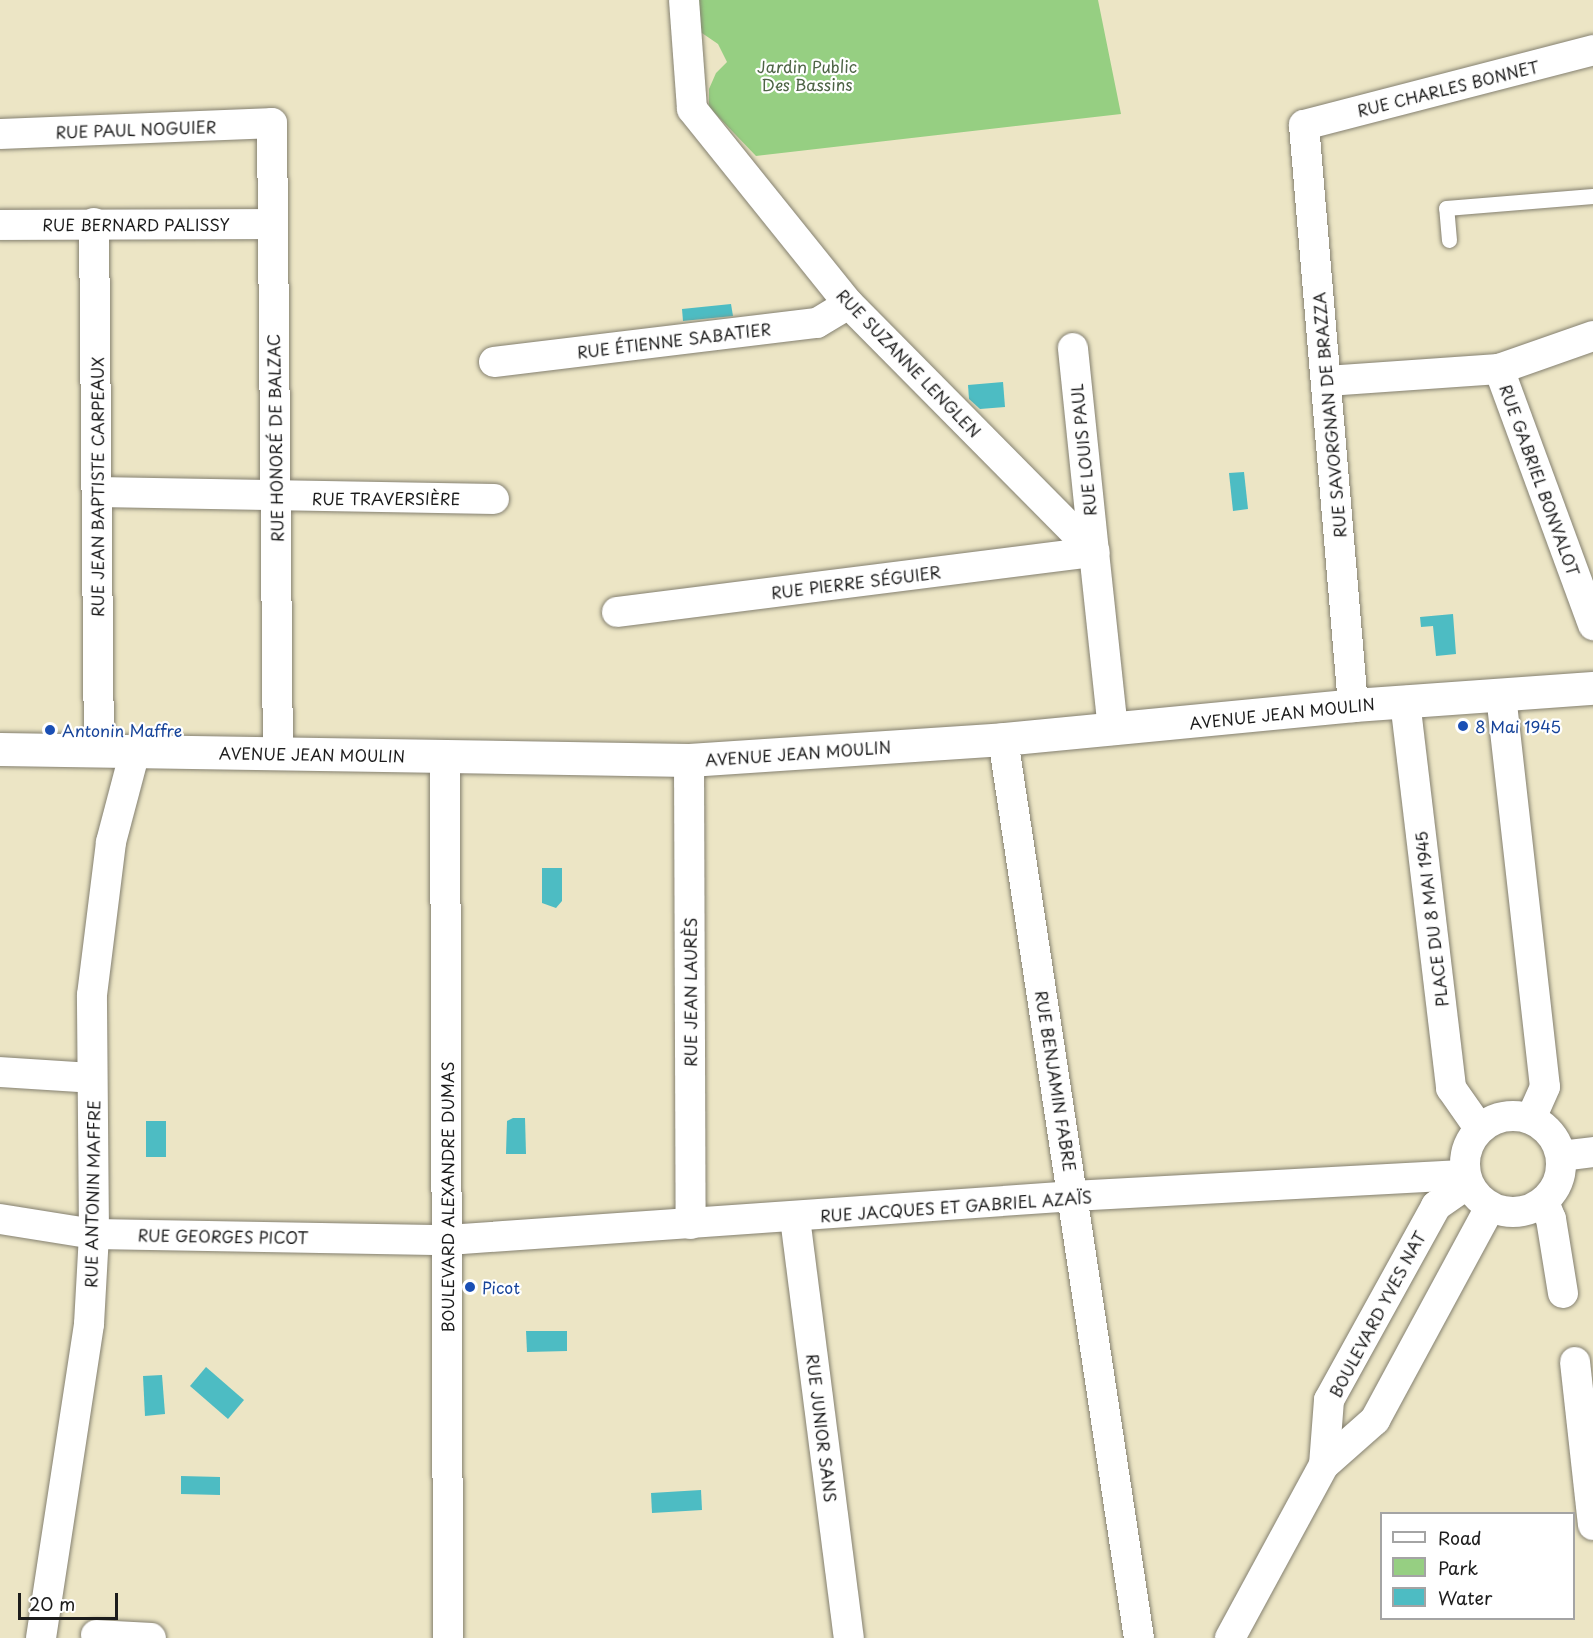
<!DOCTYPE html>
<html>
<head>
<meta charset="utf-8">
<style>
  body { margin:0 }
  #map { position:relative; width:1593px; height:1638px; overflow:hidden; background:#ece5c5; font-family:"Playpen Sans",sans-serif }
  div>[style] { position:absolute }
  .green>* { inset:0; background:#96cf82 }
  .water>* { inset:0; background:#4dbcc3 }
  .roads { filter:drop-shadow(0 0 2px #848070) drop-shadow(0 0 2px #848070) }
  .service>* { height:15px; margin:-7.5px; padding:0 7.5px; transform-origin:7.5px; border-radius:7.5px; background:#fff }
  .minor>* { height:30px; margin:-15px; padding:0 15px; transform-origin:15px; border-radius:15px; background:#fff }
  .minor>.ring { margin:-15px; padding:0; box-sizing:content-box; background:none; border:30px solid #fff; border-radius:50% }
  .tertiary>* { height:33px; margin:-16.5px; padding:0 16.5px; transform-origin:16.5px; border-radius:16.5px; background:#fff }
  .dots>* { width:16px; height:16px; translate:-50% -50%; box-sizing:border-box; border:3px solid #fff; border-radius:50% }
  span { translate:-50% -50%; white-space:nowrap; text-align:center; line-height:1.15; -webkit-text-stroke:4.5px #fff; paint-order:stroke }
  .park-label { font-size:16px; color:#4d6445 }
  .street-label { font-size:16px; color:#1c1c1c }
  .transit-label { font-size:16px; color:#164399 }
  .left { translate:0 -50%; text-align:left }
  .legend { position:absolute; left:1380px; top:1512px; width:195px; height:108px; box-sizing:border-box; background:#fff; border:2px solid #a4a4a4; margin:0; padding:8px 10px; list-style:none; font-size:18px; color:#1c1c1c }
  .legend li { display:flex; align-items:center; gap:12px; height:30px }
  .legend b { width:30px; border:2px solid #a4a4a4 }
  .scale { position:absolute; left:18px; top:1593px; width:100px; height:27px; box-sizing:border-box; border:3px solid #1c1c1c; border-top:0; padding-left:8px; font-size:18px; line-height:21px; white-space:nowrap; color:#1c1c1c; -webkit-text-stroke:4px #fff; paint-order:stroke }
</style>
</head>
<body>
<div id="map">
  <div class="green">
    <div style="clip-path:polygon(698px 0,1098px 0,1121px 114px,756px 156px,709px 107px,709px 89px,716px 73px,727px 62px,718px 44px,699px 31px)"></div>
  </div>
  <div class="water">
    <div style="clip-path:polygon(731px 304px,733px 316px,683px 321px,682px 309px)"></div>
    <div style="clip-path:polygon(1003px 382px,1005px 407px,980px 409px,969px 399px,968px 385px)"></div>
    <div style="clip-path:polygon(1244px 472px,1248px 509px,1233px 511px,1229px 473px)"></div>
    <div style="clip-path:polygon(1453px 614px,1456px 654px,1436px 656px,1433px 626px,1421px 627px,1420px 617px)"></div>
    <div style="clip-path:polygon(542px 868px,562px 868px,562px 901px,556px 908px,542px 903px)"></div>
    <div style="clip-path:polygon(513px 1118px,525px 1118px,526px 1154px,506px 1154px,507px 1121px)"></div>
    <div style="clip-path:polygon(146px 1121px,166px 1121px,166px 1157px,146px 1157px)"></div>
    <div style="clip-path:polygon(526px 1331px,567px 1331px,567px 1351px,527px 1352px)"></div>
    <div style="clip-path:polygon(206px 1367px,244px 1400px,228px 1419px,190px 1386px)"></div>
    <div style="clip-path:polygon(162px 1375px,165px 1414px,145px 1416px,143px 1376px)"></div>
    <div style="clip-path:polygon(181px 1476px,220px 1477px,220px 1495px,181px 1494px)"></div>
    <div style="clip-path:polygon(701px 1490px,702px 1510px,652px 1513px,651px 1493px)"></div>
  </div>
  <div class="roads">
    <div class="service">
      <div style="left:1449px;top:240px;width:32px;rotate:-95deg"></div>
      <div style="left:1446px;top:208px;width:147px;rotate:-4.7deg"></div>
    </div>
    <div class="minor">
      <div style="left:684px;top:0;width:109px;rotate:85.8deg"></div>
      <div style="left:692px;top:109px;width:250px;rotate:51.2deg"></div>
      <div style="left:849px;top:304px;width:349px;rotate:45.3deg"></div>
      <div style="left:1094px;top:552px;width:179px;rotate:83.9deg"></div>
      <div style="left:0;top:134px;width:272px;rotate:-2.3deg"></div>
      <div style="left:272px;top:123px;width:631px;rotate:89.46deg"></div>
      <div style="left:94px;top:223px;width:528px;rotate:89.46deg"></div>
      <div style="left:0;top:225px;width:272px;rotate:-0.2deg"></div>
      <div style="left:494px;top:362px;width:325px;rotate:-6.9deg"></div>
      <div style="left:817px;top:323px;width:37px;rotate:-31deg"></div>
      <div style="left:1499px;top:369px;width:273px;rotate:69.8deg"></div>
      <div style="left:1327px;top:381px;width:172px;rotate:-4deg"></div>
      <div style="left:1499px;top:369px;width:100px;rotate:-19.3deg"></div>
      <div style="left:98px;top:492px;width:396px;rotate:1deg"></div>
      <div style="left:617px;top:612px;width:481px;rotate:-7.2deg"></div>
      <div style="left:1094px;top:552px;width:205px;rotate:-95.9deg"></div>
      <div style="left:1501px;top:695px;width:394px;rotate:83.6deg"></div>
      <div style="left:1545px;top:1087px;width:35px;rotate:114deg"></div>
      <div style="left:1405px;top:701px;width:390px;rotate:83.2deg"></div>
      <div style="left:1451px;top:1088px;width:49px;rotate:55deg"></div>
      <div style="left:1353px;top:705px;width:582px;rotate:-94.83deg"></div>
      <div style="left:1304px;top:125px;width:299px;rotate:-14.5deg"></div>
      <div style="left:1003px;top:739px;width:909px;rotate:81.4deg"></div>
      <div style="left:445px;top:757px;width:881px;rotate:89.8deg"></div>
      <div style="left:689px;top:760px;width:464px;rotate:89.8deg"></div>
      <div style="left:0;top:1072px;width:92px;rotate:3.7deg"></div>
      <div class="ring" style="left:1465px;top:1116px;width:66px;height:66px"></div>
      <div style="left:1561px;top:1156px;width:32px;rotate:-7deg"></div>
      <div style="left:1544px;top:1202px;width:18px;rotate:68deg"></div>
      <div style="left:1551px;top:1219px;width:75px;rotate:80.8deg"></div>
      <div style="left:795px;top:1218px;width:423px;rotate:82.7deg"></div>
      <div style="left:0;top:1219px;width:95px;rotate:9.1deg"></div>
      <div style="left:94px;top:1234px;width:354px;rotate:1deg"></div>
      <div style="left:448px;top:1240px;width:628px;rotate:-4.02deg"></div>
      <div style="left:1074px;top:1196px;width:392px;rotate:-3.1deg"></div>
      <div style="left:1575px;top:1362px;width:164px;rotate:83.7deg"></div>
      <div style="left:1324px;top:1465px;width:65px;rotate:-85.6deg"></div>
      <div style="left:1329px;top:1400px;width:222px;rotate:-61.1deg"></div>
      <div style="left:1436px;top:1206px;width:39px;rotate:-35deg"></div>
      <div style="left:96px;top:1635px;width:55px;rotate:3.1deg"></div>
      <div style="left:41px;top:1638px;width:318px;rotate:-81.3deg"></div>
      <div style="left:89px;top:1324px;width:90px;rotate:-86.8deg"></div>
      <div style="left:94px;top:1234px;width:239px;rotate:-90.5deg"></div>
      <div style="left:92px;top:995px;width:154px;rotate:-82.9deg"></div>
      <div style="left:111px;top:842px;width:94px;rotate:-75.2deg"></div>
      <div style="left:1230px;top:1638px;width:197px;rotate:-61.5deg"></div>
      <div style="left:1324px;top:1465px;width:68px;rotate:-41.4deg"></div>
      <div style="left:1375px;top:1420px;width:242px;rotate:-61.6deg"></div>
    </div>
    <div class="tertiary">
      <div style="left:0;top:749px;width:689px;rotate:0.91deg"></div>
      <div style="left:689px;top:760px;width:315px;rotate:-3.8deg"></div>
      <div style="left:1003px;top:739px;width:352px;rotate:-5.5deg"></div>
      <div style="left:1353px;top:705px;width:241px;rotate:-4.1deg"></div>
    </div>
  </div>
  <div class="dots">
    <div style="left:1463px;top:726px;background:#1a4fb4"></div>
    <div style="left:50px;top:730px;background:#1a4fb4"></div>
    <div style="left:470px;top:1287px;background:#1a4fb4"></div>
  </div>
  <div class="park-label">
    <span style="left:807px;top:75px">Jardin Public<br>Des Bassins</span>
  </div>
  <div class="street-label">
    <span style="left:1448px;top:88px;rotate:-14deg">RUE CHARLES BONNET</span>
    <span style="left:136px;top:129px;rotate:-2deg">RUE PAUL NOGUIER</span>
    <span style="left:136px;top:224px">RUE BERNARD PALISSY</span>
    <span style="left:674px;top:340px;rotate:-7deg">RUE ÉTIENNE SABATIER</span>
    <span style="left:909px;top:363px;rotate:46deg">RUE SUZANNE LENGLEN</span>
    <span style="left:1329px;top:415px;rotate:-95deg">RUE SAVORGNAN DE BRAZZA</span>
    <span style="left:275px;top:438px;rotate:-91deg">RUE HONORÉ DE BALZAC</span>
    <span style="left:1083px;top:450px;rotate:-96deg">RUE LOUIS PAUL</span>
    <span style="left:1540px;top:480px;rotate:70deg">RUE GABRIEL BONVALOT</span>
    <span style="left:97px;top:487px;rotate:-90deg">RUE JEAN BAPTISTE CARPEAUX</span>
    <span style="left:386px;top:498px">RUE TRAVERSIÈRE</span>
    <span style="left:856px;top:582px;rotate:-7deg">RUE PIERRE SÉGUIER</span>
    <span style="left:1282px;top:713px;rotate:-6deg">AVENUE JEAN MOULIN</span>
    <span style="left:798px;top:753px;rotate:-4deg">AVENUE JEAN MOULIN</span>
    <span style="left:312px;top:754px;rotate:1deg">AVENUE JEAN MOULIN</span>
    <span style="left:1431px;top:919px;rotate:-97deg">PLACE DU 8 MAI 1945</span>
    <span style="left:690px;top:992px;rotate:-90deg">RUE JEAN LAURÈS</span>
    <span style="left:1056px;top:1081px;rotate:81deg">RUE BENJAMIN FABRE</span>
    <span style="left:92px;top:1194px;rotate:-89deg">RUE ANTONIN MAFFRE</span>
    <span style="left:447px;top:1197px;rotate:-90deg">BOULEVARD ALEXANDRE DUMAS</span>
    <span style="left:956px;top:1206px;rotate:-4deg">RUE JACQUES ET GABRIEL AZAÏS</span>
    <span style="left:223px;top:1236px;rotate:1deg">RUE GEORGES PICOT</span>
    <span style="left:1377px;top:1314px;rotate:-62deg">BOULEVARD YVES NAT</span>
    <span style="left:822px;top:1428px;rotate:83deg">RUE JUNIOR SANS</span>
  </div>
  <div class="transit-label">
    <span class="left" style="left:1475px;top:726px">8 Mai 1945</span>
    <span class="left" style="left:62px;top:730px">Antonin Maffre</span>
    <span class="left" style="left:482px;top:1287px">Picot</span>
  </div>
  <ul class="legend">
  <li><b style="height:8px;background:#fff"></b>Road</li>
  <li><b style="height:16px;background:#96cf82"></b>Park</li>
  <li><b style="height:16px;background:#4dbcc3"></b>Water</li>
  </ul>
  <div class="scale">20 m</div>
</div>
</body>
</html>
